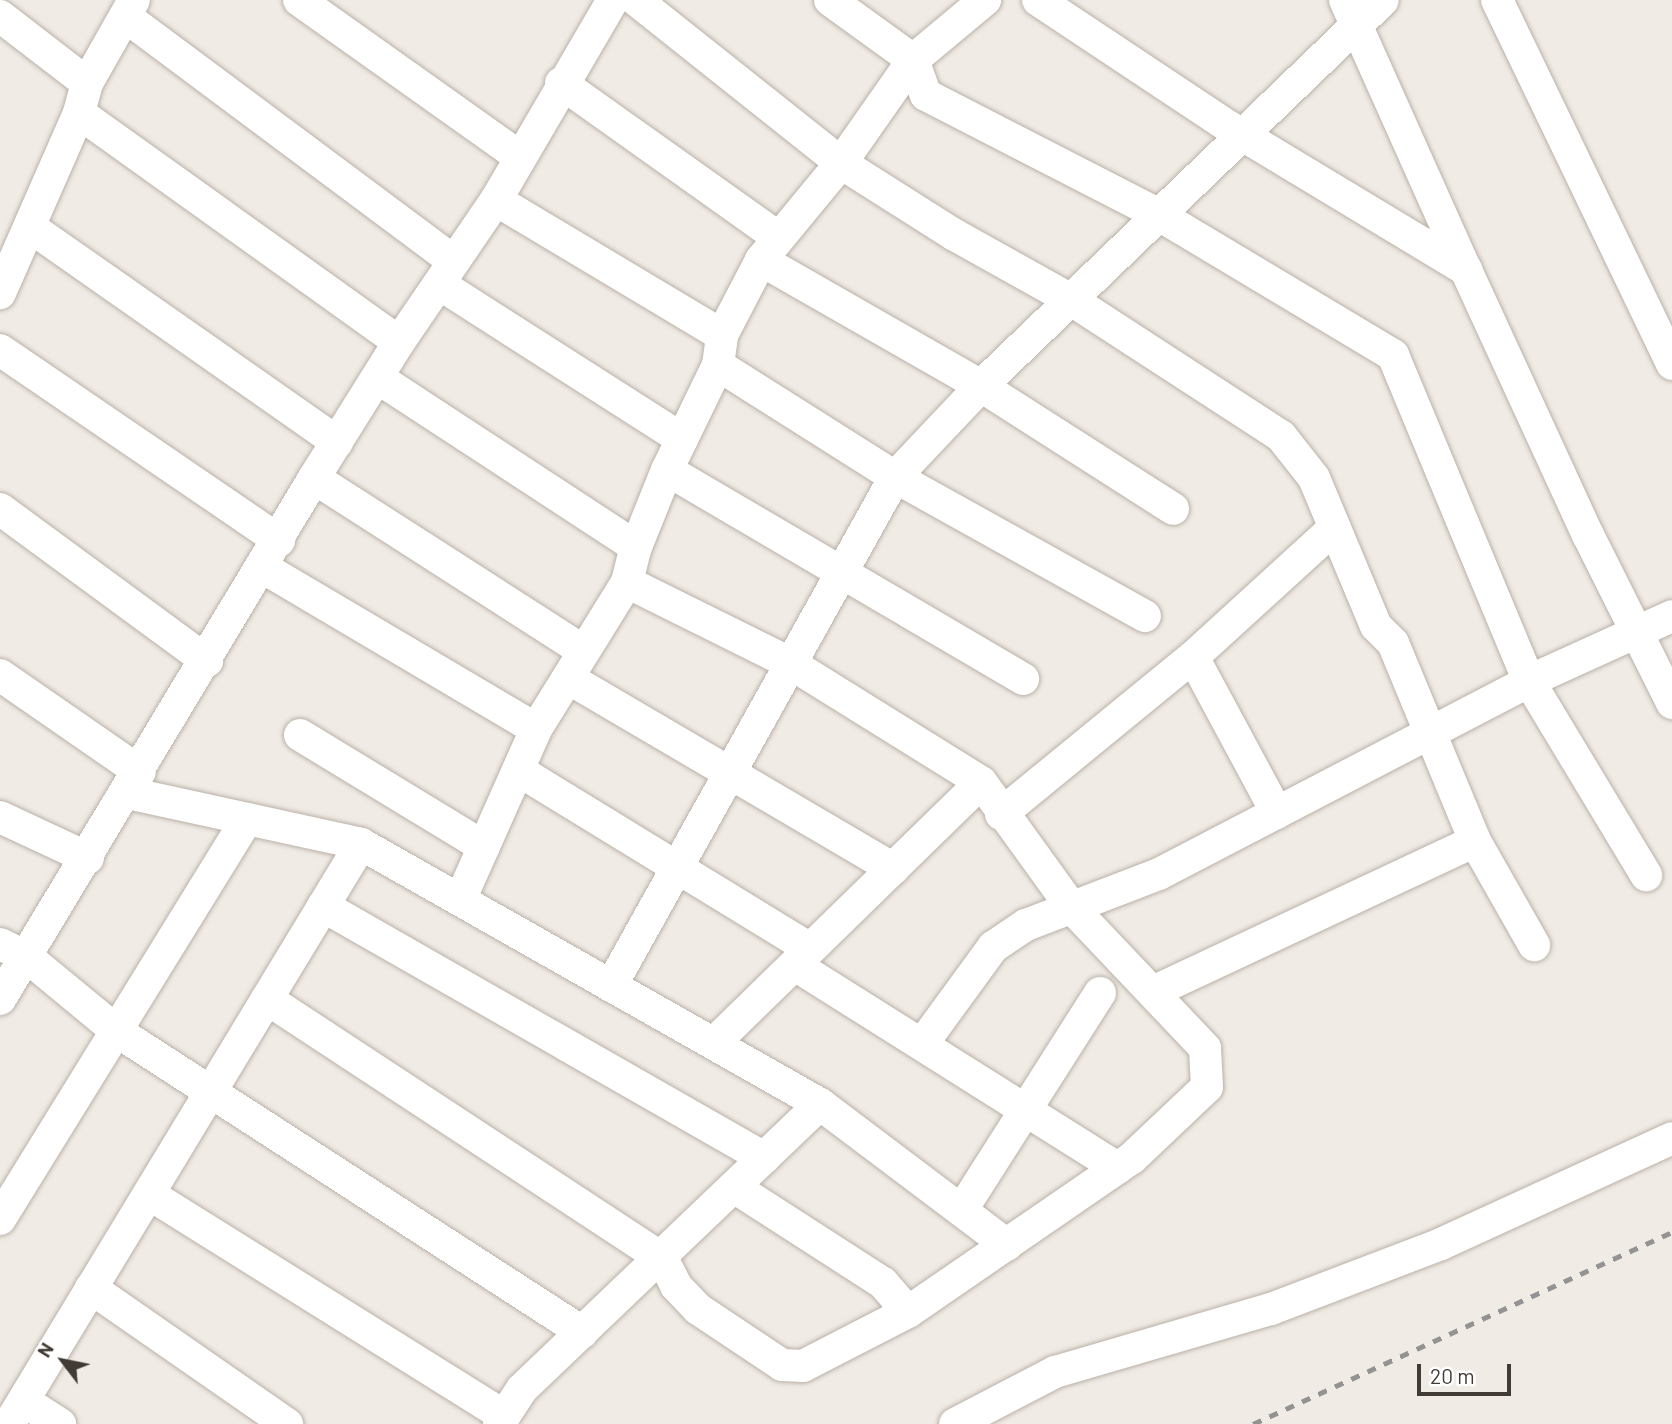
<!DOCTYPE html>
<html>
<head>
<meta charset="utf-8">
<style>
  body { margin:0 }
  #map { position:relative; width:1672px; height:1424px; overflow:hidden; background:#f0ebe5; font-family:Barlow,sans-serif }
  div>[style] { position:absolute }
  .roads { filter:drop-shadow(0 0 2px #bab1a8) drop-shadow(0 0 2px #bab1a8) }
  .street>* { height:32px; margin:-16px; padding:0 16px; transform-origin:16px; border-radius:16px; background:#fff }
  .rail>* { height:5px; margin-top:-2.5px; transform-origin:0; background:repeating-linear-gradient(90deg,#939393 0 9px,transparent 0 18px) }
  span { translate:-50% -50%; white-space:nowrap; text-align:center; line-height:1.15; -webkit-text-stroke:7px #fff; paint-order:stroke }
  .north { position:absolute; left:28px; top:1326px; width:70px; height:70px; -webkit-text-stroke:5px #fff; paint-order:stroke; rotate:302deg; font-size:19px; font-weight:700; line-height:28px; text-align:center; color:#423b35 }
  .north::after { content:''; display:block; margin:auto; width:24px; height:32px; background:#423b35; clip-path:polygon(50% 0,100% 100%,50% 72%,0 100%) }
  .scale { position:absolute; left:1417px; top:1364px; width:94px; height:32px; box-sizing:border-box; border:4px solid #423b35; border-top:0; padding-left:9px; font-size:21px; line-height:24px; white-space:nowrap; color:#423b35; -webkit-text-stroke:5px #fff; paint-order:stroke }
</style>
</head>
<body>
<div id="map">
  <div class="roads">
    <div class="street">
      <div style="left:299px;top:0;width:271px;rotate:35.4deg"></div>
      <div style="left:636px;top:0;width:262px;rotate:38.5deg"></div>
      <div style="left:841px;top:163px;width:133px;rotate:32.4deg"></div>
      <div style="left:953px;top:234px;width:137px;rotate:29.2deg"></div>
      <div style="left:1073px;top:301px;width:248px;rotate:33deg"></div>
      <div style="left:1281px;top:436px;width:53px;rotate:51.8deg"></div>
      <div style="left:1314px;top:478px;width:160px;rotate:67.3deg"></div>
      <div style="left:1376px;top:626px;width:24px;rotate:45deg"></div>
      <div style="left:1393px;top:643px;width:214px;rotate:67.5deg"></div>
      <div style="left:1475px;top:841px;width:120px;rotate:60.4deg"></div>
      <div style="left:830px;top:0;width:102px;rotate:35.9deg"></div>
      <div style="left:913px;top:60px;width:37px;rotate:70deg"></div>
      <div style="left:926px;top:95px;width:262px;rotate:27.2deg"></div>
      <div style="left:1159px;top:215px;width:273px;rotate:30.9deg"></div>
      <div style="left:1393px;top:355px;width:353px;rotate:67.4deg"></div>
      <div style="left:1529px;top:681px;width:227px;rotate:58.9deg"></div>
      <div style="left:1038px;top:0;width:232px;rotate:33.6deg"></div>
      <div style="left:1231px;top:128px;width:275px;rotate:31.1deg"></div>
      <div style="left:1466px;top:270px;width:292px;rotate:65.3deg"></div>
      <div style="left:1588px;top:535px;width:188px;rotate:63.4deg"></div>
      <div style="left:1345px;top:0;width:296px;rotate:65.9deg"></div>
      <div style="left:1497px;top:0;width:404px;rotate:64.3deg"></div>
      <div style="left:0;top:16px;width:110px;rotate:37.6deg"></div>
      <div style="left:87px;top:83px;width:31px;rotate:105deg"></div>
      <div style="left:79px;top:113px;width:197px;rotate:113.7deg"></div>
      <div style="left:126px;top:17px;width:408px;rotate:36.7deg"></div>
      <div style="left:87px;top:83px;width:95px;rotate:-60.5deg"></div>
      <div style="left:561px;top:83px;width:267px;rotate:35.4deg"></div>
      <div style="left:79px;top:113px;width:393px;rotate:35.6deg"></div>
      <div style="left:496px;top:200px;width:263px;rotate:30.9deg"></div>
      <div style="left:30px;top:227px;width:375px;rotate:35deg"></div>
      <div style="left:761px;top:260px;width:254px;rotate:29.8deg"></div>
      <div style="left:981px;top:386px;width:228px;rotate:32.6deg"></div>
      <div style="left:441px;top:285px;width:286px;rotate:32.6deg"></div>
      <div style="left:0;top:350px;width:338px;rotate:34.3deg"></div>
      <div style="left:718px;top:365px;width:209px;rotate:32.3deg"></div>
      <div style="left:895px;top:477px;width:286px;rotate:29.1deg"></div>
      <div style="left:378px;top:378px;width:308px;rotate:33.2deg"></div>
      <div style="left:667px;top:470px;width:413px;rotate:30.4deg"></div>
      <div style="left:314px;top:478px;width:320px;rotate:32.7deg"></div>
      <div style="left:0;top:509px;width:257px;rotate:36.3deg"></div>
      <div style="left:262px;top:567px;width:318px;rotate:30.6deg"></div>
      <div style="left:1193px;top:657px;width:177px;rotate:61.7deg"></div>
      <div style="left:0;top:675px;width:170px;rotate:34.7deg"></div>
      <div style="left:568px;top:678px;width:377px;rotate:30.4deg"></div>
      <div style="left:300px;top:735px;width:215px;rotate:31.3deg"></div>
      <div style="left:518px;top:770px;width:342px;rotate:31.5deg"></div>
      <div style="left:128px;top:793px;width:239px;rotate:12.3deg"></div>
      <div style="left:1001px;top:814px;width:248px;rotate:-39.3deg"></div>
      <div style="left:1193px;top:657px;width:190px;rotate:-42.4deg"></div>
      <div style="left:0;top:817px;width:97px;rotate:25deg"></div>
      <div style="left:460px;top:900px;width:187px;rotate:-66deg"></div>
      <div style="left:536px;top:729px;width:173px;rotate:-58.2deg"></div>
      <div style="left:627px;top:582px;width:36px;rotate:-76deg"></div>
      <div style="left:636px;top:547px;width:83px;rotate:-68.1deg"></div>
      <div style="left:667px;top:470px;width:117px;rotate:-64.1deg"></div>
      <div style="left:718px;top:365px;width:30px;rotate:-82deg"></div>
      <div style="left:722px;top:335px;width:85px;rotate:-62.5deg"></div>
      <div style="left:761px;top:260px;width:126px;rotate:-50.5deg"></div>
      <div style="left:841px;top:163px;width:126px;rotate:-55deg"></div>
      <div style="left:913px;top:60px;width:94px;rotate:-39.8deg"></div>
      <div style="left:323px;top:906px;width:508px;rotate:29.74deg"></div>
      <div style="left:0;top:944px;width:30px;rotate:26deg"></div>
      <div style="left:27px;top:957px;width:118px;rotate:39.5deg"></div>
      <div style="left:118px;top:1032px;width:553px;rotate:32.88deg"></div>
      <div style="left:795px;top:965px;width:381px;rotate:32.2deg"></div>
      <div style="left:611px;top:986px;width:583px;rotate:-60.84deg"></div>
      <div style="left:895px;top:477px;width:125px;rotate:-46.6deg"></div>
      <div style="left:981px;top:386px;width:557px;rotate:-43.84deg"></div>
      <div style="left:1155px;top:991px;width:353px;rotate:-25.1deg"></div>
      <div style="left:0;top:999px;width:608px;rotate:-58.92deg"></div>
      <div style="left:314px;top:478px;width:160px;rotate:-58deg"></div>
      <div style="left:399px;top:342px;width:172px;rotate:-55.7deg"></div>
      <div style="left:496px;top:200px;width:232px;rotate:-59.7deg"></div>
      <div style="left:267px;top:999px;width:472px;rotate:33.3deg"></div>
      <div style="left:662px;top:1258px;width:31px;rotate:63deg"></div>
      <div style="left:676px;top:1286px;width:32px;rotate:46deg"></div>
      <div style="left:698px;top:1309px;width:101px;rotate:33.7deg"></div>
      <div style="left:782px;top:1365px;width:21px;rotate:3deg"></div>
      <div style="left:803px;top:1366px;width:118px;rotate:-27.2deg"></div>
      <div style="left:908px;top:1312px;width:272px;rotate:-34.5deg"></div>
      <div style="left:1132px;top:1158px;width:103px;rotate:-43.4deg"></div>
      <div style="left:1207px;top:1087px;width:39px;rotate:-93deg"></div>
      <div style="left:1205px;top:1048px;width:193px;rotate:-133.5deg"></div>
      <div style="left:1072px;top:908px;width:155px;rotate:-125.8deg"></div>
      <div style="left:981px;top:782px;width:225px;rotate:-148.1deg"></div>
      <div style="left:790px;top:663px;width:182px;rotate:-153.6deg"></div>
      <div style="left:714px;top:1043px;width:373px;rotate:-44.3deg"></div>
      <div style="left:923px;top:1043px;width:119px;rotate:-53.9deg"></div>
      <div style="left:993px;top:947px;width:40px;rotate:-34deg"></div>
      <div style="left:1026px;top:925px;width:142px;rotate:-21deg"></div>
      <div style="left:1159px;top:874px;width:417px;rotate:-27.5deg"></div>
      <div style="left:1529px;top:681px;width:157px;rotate:-24.4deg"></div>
      <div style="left:734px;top:1187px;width:177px;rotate:32.8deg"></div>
      <div style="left:883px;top:1283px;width:38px;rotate:49deg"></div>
      <div style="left:149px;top:1194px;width:419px;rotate:32deg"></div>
      <div style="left:963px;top:1208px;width:255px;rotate:-57.5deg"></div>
      <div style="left:0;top:1219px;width:470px;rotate:-58.3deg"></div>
      <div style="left:91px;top:1288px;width:239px;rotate:34.8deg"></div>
      <div style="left:24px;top:1401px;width:43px;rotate:32.6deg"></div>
      <div style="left:9px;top:1424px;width:678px;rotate:-58.75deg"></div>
      <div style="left:361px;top:844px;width:528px;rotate:29.53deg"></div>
      <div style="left:820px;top:1104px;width:234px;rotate:37deg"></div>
      <div style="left:499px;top:1424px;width:42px;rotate:-56.7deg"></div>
      <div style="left:522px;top:1389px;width:412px;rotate:-43.7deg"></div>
      <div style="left:955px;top:1424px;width:113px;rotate:-27.5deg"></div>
      <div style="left:1055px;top:1372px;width:225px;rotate:-16.3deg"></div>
      <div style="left:1271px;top:1309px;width:182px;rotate:-20.9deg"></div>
      <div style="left:1441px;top:1244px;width:254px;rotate:-24.6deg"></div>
    </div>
  </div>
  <div class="rail">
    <div style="left:1253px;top:1424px;width:461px;rotate:-24.6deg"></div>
  </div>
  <div class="north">N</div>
  <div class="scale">20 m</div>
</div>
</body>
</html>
